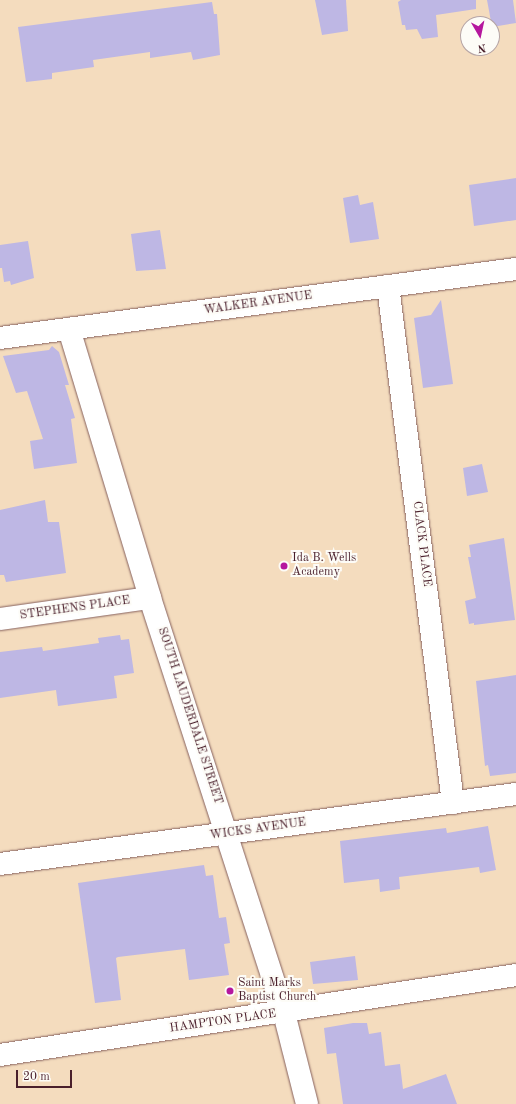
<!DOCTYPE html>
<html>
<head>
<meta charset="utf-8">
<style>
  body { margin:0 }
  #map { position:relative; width:516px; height:1104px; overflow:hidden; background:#f4dcbe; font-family:"Old Standard TT",serif }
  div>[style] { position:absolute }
  .building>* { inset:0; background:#beb7e4 }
  .roads { filter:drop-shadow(0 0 1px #86615e) drop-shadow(0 0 1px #86615e) }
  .minor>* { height:22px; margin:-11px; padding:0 11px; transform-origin:11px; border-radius:11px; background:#fff }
  .dots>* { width:11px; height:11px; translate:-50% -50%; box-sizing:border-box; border:2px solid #fdfcf7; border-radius:50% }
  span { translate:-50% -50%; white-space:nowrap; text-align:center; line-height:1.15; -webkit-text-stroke:4px #fdfcf7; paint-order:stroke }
  .street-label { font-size:12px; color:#4a1f2b }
  .poi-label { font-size:12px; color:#4a1f2b }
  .left { translate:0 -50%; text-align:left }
  .north { position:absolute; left:460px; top:16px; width:40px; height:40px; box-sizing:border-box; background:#fdfcf7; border:1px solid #b5a4a5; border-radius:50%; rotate:171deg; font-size:11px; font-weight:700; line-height:16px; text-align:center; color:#4a1f2b }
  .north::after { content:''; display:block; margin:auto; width:14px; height:18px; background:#b5179e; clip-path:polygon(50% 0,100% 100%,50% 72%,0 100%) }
  .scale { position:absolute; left:16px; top:1070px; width:56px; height:18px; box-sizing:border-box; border:2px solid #4a1f2b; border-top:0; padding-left:5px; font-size:12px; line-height:14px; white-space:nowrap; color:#4a1f2b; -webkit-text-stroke:3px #fdfcf7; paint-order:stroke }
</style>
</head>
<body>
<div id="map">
  <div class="building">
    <div style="clip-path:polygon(315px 0,346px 0,348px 31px,322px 35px)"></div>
    <div style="clip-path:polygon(401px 0,476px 0,476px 9px,436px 15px,438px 37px,422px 39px,417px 29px,406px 30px,405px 25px,402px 25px,398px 2px)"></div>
    <div style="clip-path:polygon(487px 0,513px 0,516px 23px,492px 27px)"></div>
    <div style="clip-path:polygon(212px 2px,214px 14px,217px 14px,220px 55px,193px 60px,191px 52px,150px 58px,150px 52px,93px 60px,94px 67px,52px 73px,52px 79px,26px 82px,18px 27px)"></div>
    <div style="clip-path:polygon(516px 178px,516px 220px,474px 226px,469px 185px)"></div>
    <div style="clip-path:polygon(358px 195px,360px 205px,373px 202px,379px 239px,350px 243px,343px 198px)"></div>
    <div style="clip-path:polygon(160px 230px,166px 269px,136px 271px,131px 234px)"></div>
    <div style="clip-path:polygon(28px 241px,34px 278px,11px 285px,10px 281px,4px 282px,2px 268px,0 268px,0 245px)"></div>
    <div style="clip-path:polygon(441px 300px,453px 384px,423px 388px,414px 318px,431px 315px)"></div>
    <div style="clip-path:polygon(52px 346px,59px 352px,69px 385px,65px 385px,75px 418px,71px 419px,77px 463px,34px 469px,30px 441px,43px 439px,27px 391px,16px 393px,3px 356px,49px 350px)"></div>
    <div style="clip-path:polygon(482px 464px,488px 492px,467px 496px,463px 468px)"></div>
    <div style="clip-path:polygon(45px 500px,48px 522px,59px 522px,66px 573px,6px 582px,4px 575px,0 575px,0 510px)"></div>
    <div style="clip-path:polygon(504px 538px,515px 620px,474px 625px,474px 623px,469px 624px,465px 601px,476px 598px,468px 557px,471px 557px,469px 545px)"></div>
    <div style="clip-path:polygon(120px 635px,121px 640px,129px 639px,134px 673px,114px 676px,117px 698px,58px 706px,56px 690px,0 698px,0 652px,42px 647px,43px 651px,99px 643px,98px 638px)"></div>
    <div style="clip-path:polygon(516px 675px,516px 773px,490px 776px,488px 765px,485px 766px,476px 681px)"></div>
    <div style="clip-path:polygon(488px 826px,496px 870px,480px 873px,479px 867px,399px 877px,400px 889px,380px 892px,379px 879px,344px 883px,340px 841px,446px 828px,447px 833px)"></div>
    <div style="clip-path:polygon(204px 865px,206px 876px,213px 875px,219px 918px,226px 917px,230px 943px,224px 944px,229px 975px,189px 980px,185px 949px,118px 957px,116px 958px,121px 1000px,95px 1003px,78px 883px)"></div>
    <div style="clip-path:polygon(355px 956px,358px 980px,313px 984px,310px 962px)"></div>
    <div style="clip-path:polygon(353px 1023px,367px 1023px,369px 1034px,381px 1032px,385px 1066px,400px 1064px,403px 1089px,446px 1074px,457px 1104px,343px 1104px,336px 1053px,327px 1054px,324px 1028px)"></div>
  </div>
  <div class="roads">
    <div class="minor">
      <div style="left:388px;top:286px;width:521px;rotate:82.83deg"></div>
      <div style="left:69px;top:329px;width:281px;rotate:73.2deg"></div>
      <div style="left:150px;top:598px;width:436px;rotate:72.1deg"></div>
      <div style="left:284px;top:1013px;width:94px;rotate:75.8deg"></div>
      <div style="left:0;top:338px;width:521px;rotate:-7.62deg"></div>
      <div style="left:0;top:619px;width:151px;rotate:-8deg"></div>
      <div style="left:0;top:864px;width:521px;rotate:-7.73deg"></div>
      <div style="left:0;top:1055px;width:522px;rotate:-8.81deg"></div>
    </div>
  </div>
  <div class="dots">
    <div style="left:284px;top:566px;background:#b5179e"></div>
    <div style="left:230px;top:991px;background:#b5179e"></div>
  </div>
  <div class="street-label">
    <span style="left:258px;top:304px;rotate:-8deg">WALKER AVENUE</span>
    <span style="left:421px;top:544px;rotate:83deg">CLACK PLACE</span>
    <span style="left:75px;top:609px;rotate:-8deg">STEPHENS PLACE</span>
    <span style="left:189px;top:716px;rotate:72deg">SOUTH LAUDERDALE STREET</span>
    <span style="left:258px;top:830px;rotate:-8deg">WICKS AVENUE</span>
    <span style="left:223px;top:1022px;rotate:-8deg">HAMPTON PLACE</span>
  </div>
  <div class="poi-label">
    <span class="left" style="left:292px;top:566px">Ida B. Wells<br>Academy</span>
    <span class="left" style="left:238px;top:991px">Saint Marks<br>Baptist Church</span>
  </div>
  <div class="north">N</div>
  <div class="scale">20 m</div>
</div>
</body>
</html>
